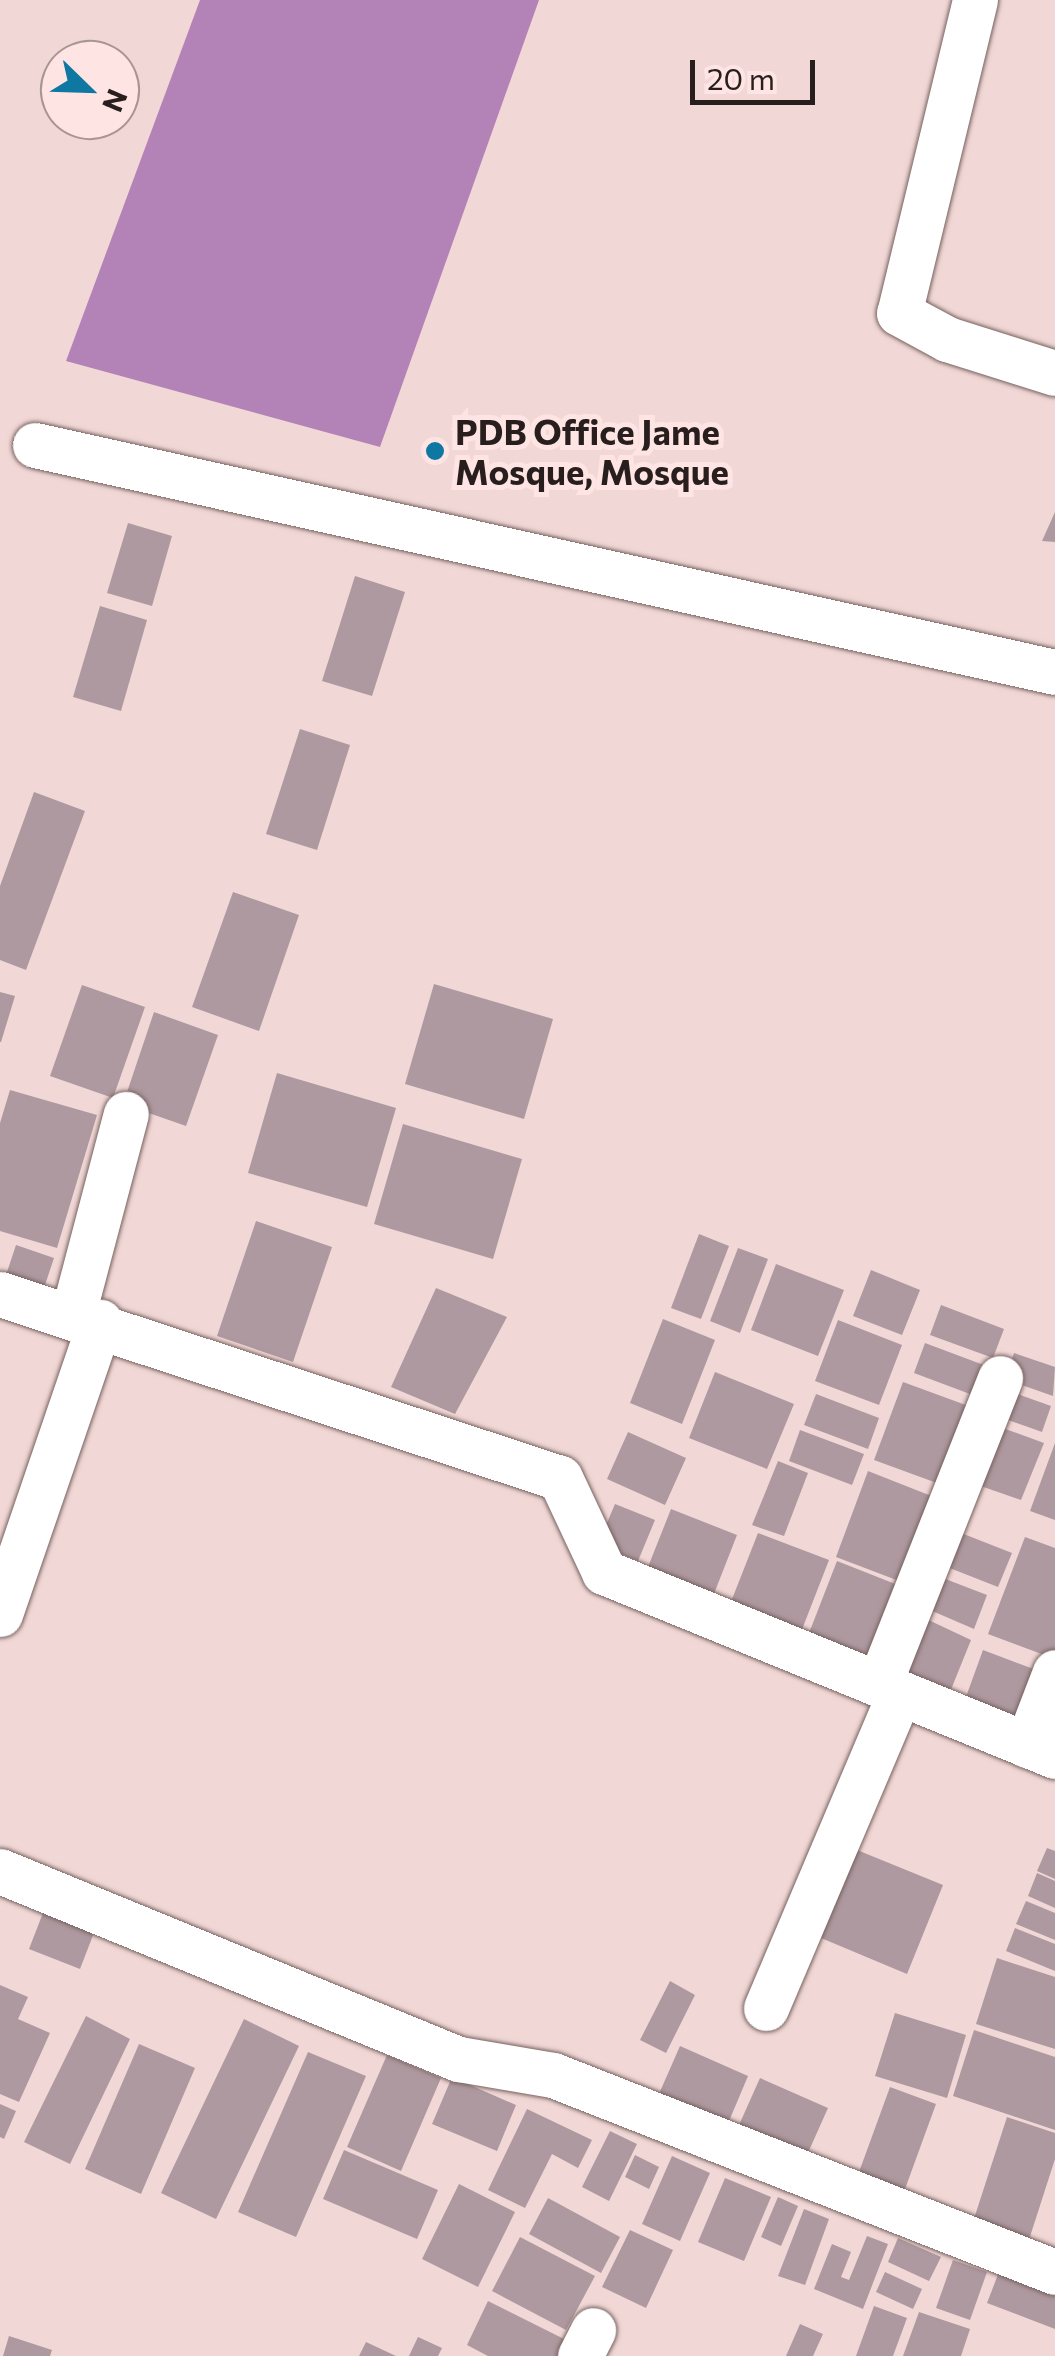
<!DOCTYPE html>
<html>
<head>
<meta charset="utf-8">
<style>
  body { margin:0 }
  #map { position:relative; width:1055px; height:2356px; overflow:hidden; background:#f1d8d6; font-family:Commissioner,sans-serif }
  div>[style] { position:absolute }
  .water>* { inset:0; background:#b383b7 }
  .building>* { inset:0; background:#ae99a0 }
  .roads { filter:drop-shadow(0 0 2px #76615f) drop-shadow(0 0 2px #76615f) }
  .minor>* { height:45px; margin:-22.5px; padding:0 22.5px; transform-origin:22.5px; border-radius:22.5px; background:#fff }
  .dots>* { width:28px; height:28px; translate:-50% -50%; box-sizing:border-box; border:5px solid #fee5e3; border-radius:50% }
  span { translate:-50% -50%; white-space:nowrap; text-align:center; line-height:1.15; -webkit-text-stroke:10px #fee5e3; paint-order:stroke }
  .poi-label { font-size:35px; color:#271e1d; font-weight:700 }
  .left { translate:0 -50%; text-align:left }
  .north { position:absolute; left:40px; top:40px; width:100px; height:100px; box-sizing:border-box; background:#fee5e3; border:2px solid #a89594; border-radius:50%; rotate:113deg; font-size:28px; font-weight:700; line-height:40px; text-align:center; color:#271e1d }
  .north::after { content:''; display:block; margin:auto; width:35px; height:45px; background:#0e77a2; clip-path:polygon(50% 0,100% 100%,50% 72%,0 100%) }
  .scale { position:absolute; left:690px; top:60px; width:125px; height:45px; box-sizing:border-box; border:5px solid #271e1d; border-top:0; padding-left:12px; font-size:30px; line-height:35px; white-space:nowrap; color:#271e1d; -webkit-text-stroke:8px #fee5e3; paint-order:stroke }
</style>
</head>
<body>
<div id="map">
  <div class="water">
    <div style="clip-path:polygon(200px 0,539px 0,380px 447px,66px 361px)"></div>
  </div>
  <div class="building">
    <div style="clip-path:polygon(1055px 512px,1055px 542px,1042px 541px)"></div>
    <div style="clip-path:polygon(128px 523px,172px 536px,152px 606px,107px 593px)"></div>
    <div style="clip-path:polygon(355px 576px,405px 592px,372px 696px,322px 681px)"></div>
    <div style="clip-path:polygon(100px 606px,147px 620px,121px 711px,73px 697px)"></div>
    <div style="clip-path:polygon(300px 729px,350px 745px,317px 850px,266px 834px)"></div>
    <div style="clip-path:polygon(34px 792px,85px 811px,26px 970px,0 960px,0 886px)"></div>
    <div style="clip-path:polygon(233px 892px,299px 915px,259px 1031px,192px 1007px)"></div>
    <div style="clip-path:polygon(434px 984px,553px 1019px,524px 1119px,405px 1084px)"></div>
    <div style="clip-path:polygon(82px 985px,145px 1007px,113px 1098px,50px 1076px)"></div>
    <div style="clip-path:polygon(0 992px,15px 996px,1px 1042px,0 1042px)"></div>
    <div style="clip-path:polygon(154px 1012px,218px 1035px,186px 1126px,123px 1104px)"></div>
    <div style="clip-path:polygon(277px 1073px,396px 1108px,367px 1207px,248px 1173px)"></div>
    <div style="clip-path:polygon(10px 1090px,97px 1115px,57px 1248px,0 1231px,0 1123px)"></div>
    <div style="clip-path:polygon(403px 1124px,522px 1159px,493px 1259px,374px 1224px)"></div>
    <div style="clip-path:polygon(256px 1221px,332px 1247px,293px 1362px,217px 1336px)"></div>
    <div style="clip-path:polygon(699px 1234px,729px 1246px,701px 1319px,671px 1308px)"></div>
    <div style="clip-path:polygon(16px 1245px,54px 1258px,41px 1297px,3px 1284px)"></div>
    <div style="clip-path:polygon(738px 1248px,768px 1259px,740px 1333px,710px 1321px)"></div>
    <div style="clip-path:polygon(776px 1264px,844px 1290px,818px 1356px,751px 1330px)"></div>
    <div style="clip-path:polygon(871px 1270px,920px 1290px,902px 1335px,853px 1316px)"></div>
    <div style="clip-path:polygon(436px 1288px,507px 1317px,455px 1414px,391px 1387px)"></div>
    <div style="clip-path:polygon(941px 1305px,1004px 1329px,993px 1358px,930px 1335px)"></div>
    <div style="clip-path:polygon(663px 1319px,715px 1340px,682px 1424px,630px 1403px)"></div>
    <div style="clip-path:polygon(838px 1320px,902px 1345px,879px 1405px,815px 1381px)"></div>
    <div style="clip-path:polygon(925px 1343px,989px 1367px,978px 1397px,914px 1373px)"></div>
    <div style="clip-path:polygon(1014px 1353px,1055px 1367px,1053px 1396px,1005px 1379px)"></div>
    <div style="clip-path:polygon(715px 1372px,794px 1404px,767px 1469px,689px 1438px)"></div>
    <div style="clip-path:polygon(903px 1382px,974px 1408px,945px 1486px,874px 1460px)"></div>
    <div style="clip-path:polygon(1003px 1389px,1051px 1406px,1042px 1432px,994px 1415px)"></div>
    <div style="clip-path:polygon(816px 1394px,879px 1418px,868px 1449px,804px 1425px)"></div>
    <div style="clip-path:polygon(997px 1426px,1044px 1443px,1021px 1500px,975px 1484px)"></div>
    <div style="clip-path:polygon(800px 1430px,864px 1454px,852px 1485px,789px 1461px)"></div>
    <div style="clip-path:polygon(628px 1432px,686px 1458px,665px 1505px,607px 1479px)"></div>
    <div style="clip-path:polygon(1055px 1443px,1055px 1520px,1030px 1511px)"></div>
    <div style="clip-path:polygon(778px 1461px,808px 1473px,784px 1536px,752px 1525px)"></div>
    <div style="clip-path:polygon(868px 1471px,939px 1499px,907px 1584px,836px 1557px)"></div>
    <div style="clip-path:polygon(615px 1504px,655px 1520px,638px 1561px,598px 1544px)"></div>
    <div style="clip-path:polygon(671px 1509px,737px 1535px,710px 1604px,644px 1577px)"></div>
    <div style="clip-path:polygon(951px 1529px,1012px 1553px,998px 1587px,937px 1563px)"></div>
    <div style="clip-path:polygon(758px 1533px,829px 1560px,796px 1645px,725px 1617px)"></div>
    <div style="clip-path:polygon(1025px 1537px,1055px 1548px,1055px 1659px,988px 1634px)"></div>
    <div style="clip-path:polygon(837px 1561px,908px 1589px,875px 1673px,804px 1646px)"></div>
    <div style="clip-path:polygon(935px 1575px,987px 1595px,974px 1629px,923px 1607px)"></div>
    <div style="clip-path:polygon(920px 1616px,971px 1640px,948px 1697px,896px 1674px)"></div>
    <div style="clip-path:polygon(983px 1650px,1047px 1674px,1026px 1729px,963px 1705px)"></div>
    <div style="clip-path:polygon(1047px 1848px,1055px 1851px,1055px 1879px,1037px 1871px)"></div>
    <div style="clip-path:polygon(857px 1850px,943px 1885px,907px 1974px,821px 1938px)"></div>
    <div style="clip-path:polygon(1037px 1873px,1055px 1881px,1055px 1908px,1028px 1896px)"></div>
    <div style="clip-path:polygon(1026px 1901px,1055px 1913px,1055px 1940px,1016px 1924px)"></div>
    <div style="clip-path:polygon(46px 1905px,97px 1925px,80px 1969px,29px 1949px)"></div>
    <div style="clip-path:polygon(1015px 1928px,1055px 1944px,1055px 1971px,1006px 1951px)"></div>
    <div style="clip-path:polygon(997px 1958px,1055px 1977px,1055px 2049px,976px 2024px)"></div>
    <div style="clip-path:polygon(670px 1981px,695px 1995px,666px 2053px,640px 2040px)"></div>
    <div style="clip-path:polygon(0 1985px,28px 1997px,18px 2019px,50px 2033px,19px 2102px,0 2094px)"></div>
    <div style="clip-path:polygon(895px 2013px,966px 2035px,947px 2098px,875px 2076px)"></div>
    <div style="clip-path:polygon(86px 2016px,130px 2039px,70px 2164px,24px 2142px)"></div>
    <div style="clip-path:polygon(244px 2019px,299px 2046px,216px 2219px,161px 2193px)"></div>
    <div style="clip-path:polygon(974px 2030px,1055px 2057px,1055px 2130px,953px 2096px)"></div>
    <div style="clip-path:polygon(139px 2044px,195px 2068px,141px 2194px,85px 2169px)"></div>
    <div style="clip-path:polygon(680px 2046px,748px 2076px,724px 2133px,655px 2103px)"></div>
    <div style="clip-path:polygon(308px 2052px,366px 2076px,296px 2237px,238px 2212px)"></div>
    <div style="clip-path:polygon(387px 2055px,441px 2078px,401px 2171px,347px 2147px)"></div>
    <div style="clip-path:polygon(452px 2077px,516px 2105px,497px 2151px,432px 2124px)"></div>
    <div style="clip-path:polygon(760px 2078px,828px 2108px,803px 2164px,735px 2134px)"></div>
    <div style="clip-path:polygon(890px 2087px,936px 2104px,901px 2200px,855px 2183px)"></div>
    <div style="clip-path:polygon(0 2104px,16px 2111px,4px 2139px,0 2137px)"></div>
    <div style="clip-path:polygon(527px 2109px,592px 2140px,578px 2168px,552px 2154px,525px 2208px,488px 2190px)"></div>
    <div style="clip-path:polygon(1007px 2117px,1055px 2133px,1055px 2159px,1026px 2249px,970px 2231px)"></div>
    <div style="clip-path:polygon(610px 2131px,637px 2144px,609px 2201px,582px 2187px)"></div>
    <div style="clip-path:polygon(344px 2150px,438px 2190px,417px 2239px,323px 2199px)"></div>
    <div style="clip-path:polygon(635px 2155px,659px 2167px,649px 2189px,625px 2177px)"></div>
    <div style="clip-path:polygon(672px 2156px,710px 2173px,680px 2241px,642px 2224px)"></div>
    <div style="clip-path:polygon(725px 2178px,771px 2197px,744px 2261px,698px 2242px)"></div>
    <div style="clip-path:polygon(459px 2184px,515px 2212px,478px 2287px,422px 2259px)"></div>
    <div style="clip-path:polygon(778px 2197px,798px 2206px,781px 2246px,761px 2237px)"></div>
    <div style="clip-path:polygon(548px 2198px,620px 2237px,601px 2273px,529px 2234px)"></div>
    <div style="clip-path:polygon(804px 2209px,829px 2219px,805px 2285px,778px 2276px)"></div>
    <div style="clip-path:polygon(630px 2230px,673px 2250px,646px 2308px,602px 2287px)"></div>
    <div style="clip-path:polygon(867px 2236px,888px 2244px,863px 2309px,814px 2289px,832px 2244px,851px 2252px,841px 2277px,849px 2280px)"></div>
    <div style="clip-path:polygon(520px 2237px,595px 2276px,566px 2330px,492px 2291px)"></div>
    <div style="clip-path:polygon(898px 2238px,941px 2257px,929px 2281px,888px 2262px)"></div>
    <div style="clip-path:polygon(953px 2260px,987px 2272px,970px 2320px,936px 2308px)"></div>
    <div style="clip-path:polygon(1002px 2264px,1055px 2285px,1055px 2329px,987px 2303px)"></div>
    <div style="clip-path:polygon(885px 2272px,922px 2289px,913px 2309px,876px 2292px)"></div>
    <div style="clip-path:polygon(488px 2301px,566px 2340px,558px 2356px,488px 2356px,467px 2345px)"></div>
    <div style="clip-path:polygon(874px 2306px,907px 2318px,893px 2356px,856px 2356px)"></div>
    <div style="clip-path:polygon(919px 2312px,970px 2329px,961px 2356px,903px 2356px)"></div>
    <div style="clip-path:polygon(800px 2324px,823px 2334px,813px 2356px,786px 2356px)"></div>
    <div style="clip-path:polygon(9px 2336px,52px 2350px,50px 2356px,3px 2356px)"></div>
    <div style="clip-path:polygon(418px 2337px,442px 2348px,438px 2356px,409px 2356px)"></div>
    <div style="clip-path:polygon(366px 2342px,396px 2356px,359px 2356px)"></div>
  </div>
  <div class="roads">
    <div class="minor">
      <div style="left:975px;top:0;width:322px;rotate:103.6deg"></div>
      <div style="left:899px;top:313px;width:55px;rotate:28.4deg"></div>
      <div style="left:947px;top:339px;width:113px;rotate:17.5deg"></div>
      <div style="left:35px;top:445px;width:1045px;rotate:12.55deg"></div>
      <div style="left:0;top:1294px;width:589px;rotate:18.19deg"></div>
      <div style="left:560px;top:1478px;width:104px;rotate:64.9deg"></div>
      <div style="left:604px;top:1572px;width:487px;rotate:22.2deg"></div>
      <div style="left:73px;top:1314px;width:207px;rotate:-75.2deg"></div>
      <div style="left:0;top:1614px;width:309px;rotate:-71.1deg"></div>
      <div style="left:879px;top:1684px;width:329px;rotate:-68.4deg"></div>
      <div style="left:1027px;top:1745px;width:78px;rotate:-69deg"></div>
      <div style="left:0;top:1871px;width:496px;rotate:22.3deg"></div>
      <div style="left:459px;top:2059px;width:95px;rotate:9.7deg"></div>
      <div style="left:553px;top:2075px;width:539px;rotate:21.43deg"></div>
      <div style="left:766px;top:2008px;width:342px;rotate:-67deg"></div>
      <div style="left:580px;top:2356px;width:29px;rotate:-63deg"></div>
    </div>
  </div>
  <div class="dots">
    <div style="left:435px;top:451px;background:#0e77a2"></div>
  </div>
  <div class="poi-label">
    <span class="left" style="left:455px;top:451px">PDB Office Jame<br>Mosque, Mosque</span>
  </div>
  <div class="north">N</div>
  <div class="scale">20 m</div>
</div>
</body>
</html>
